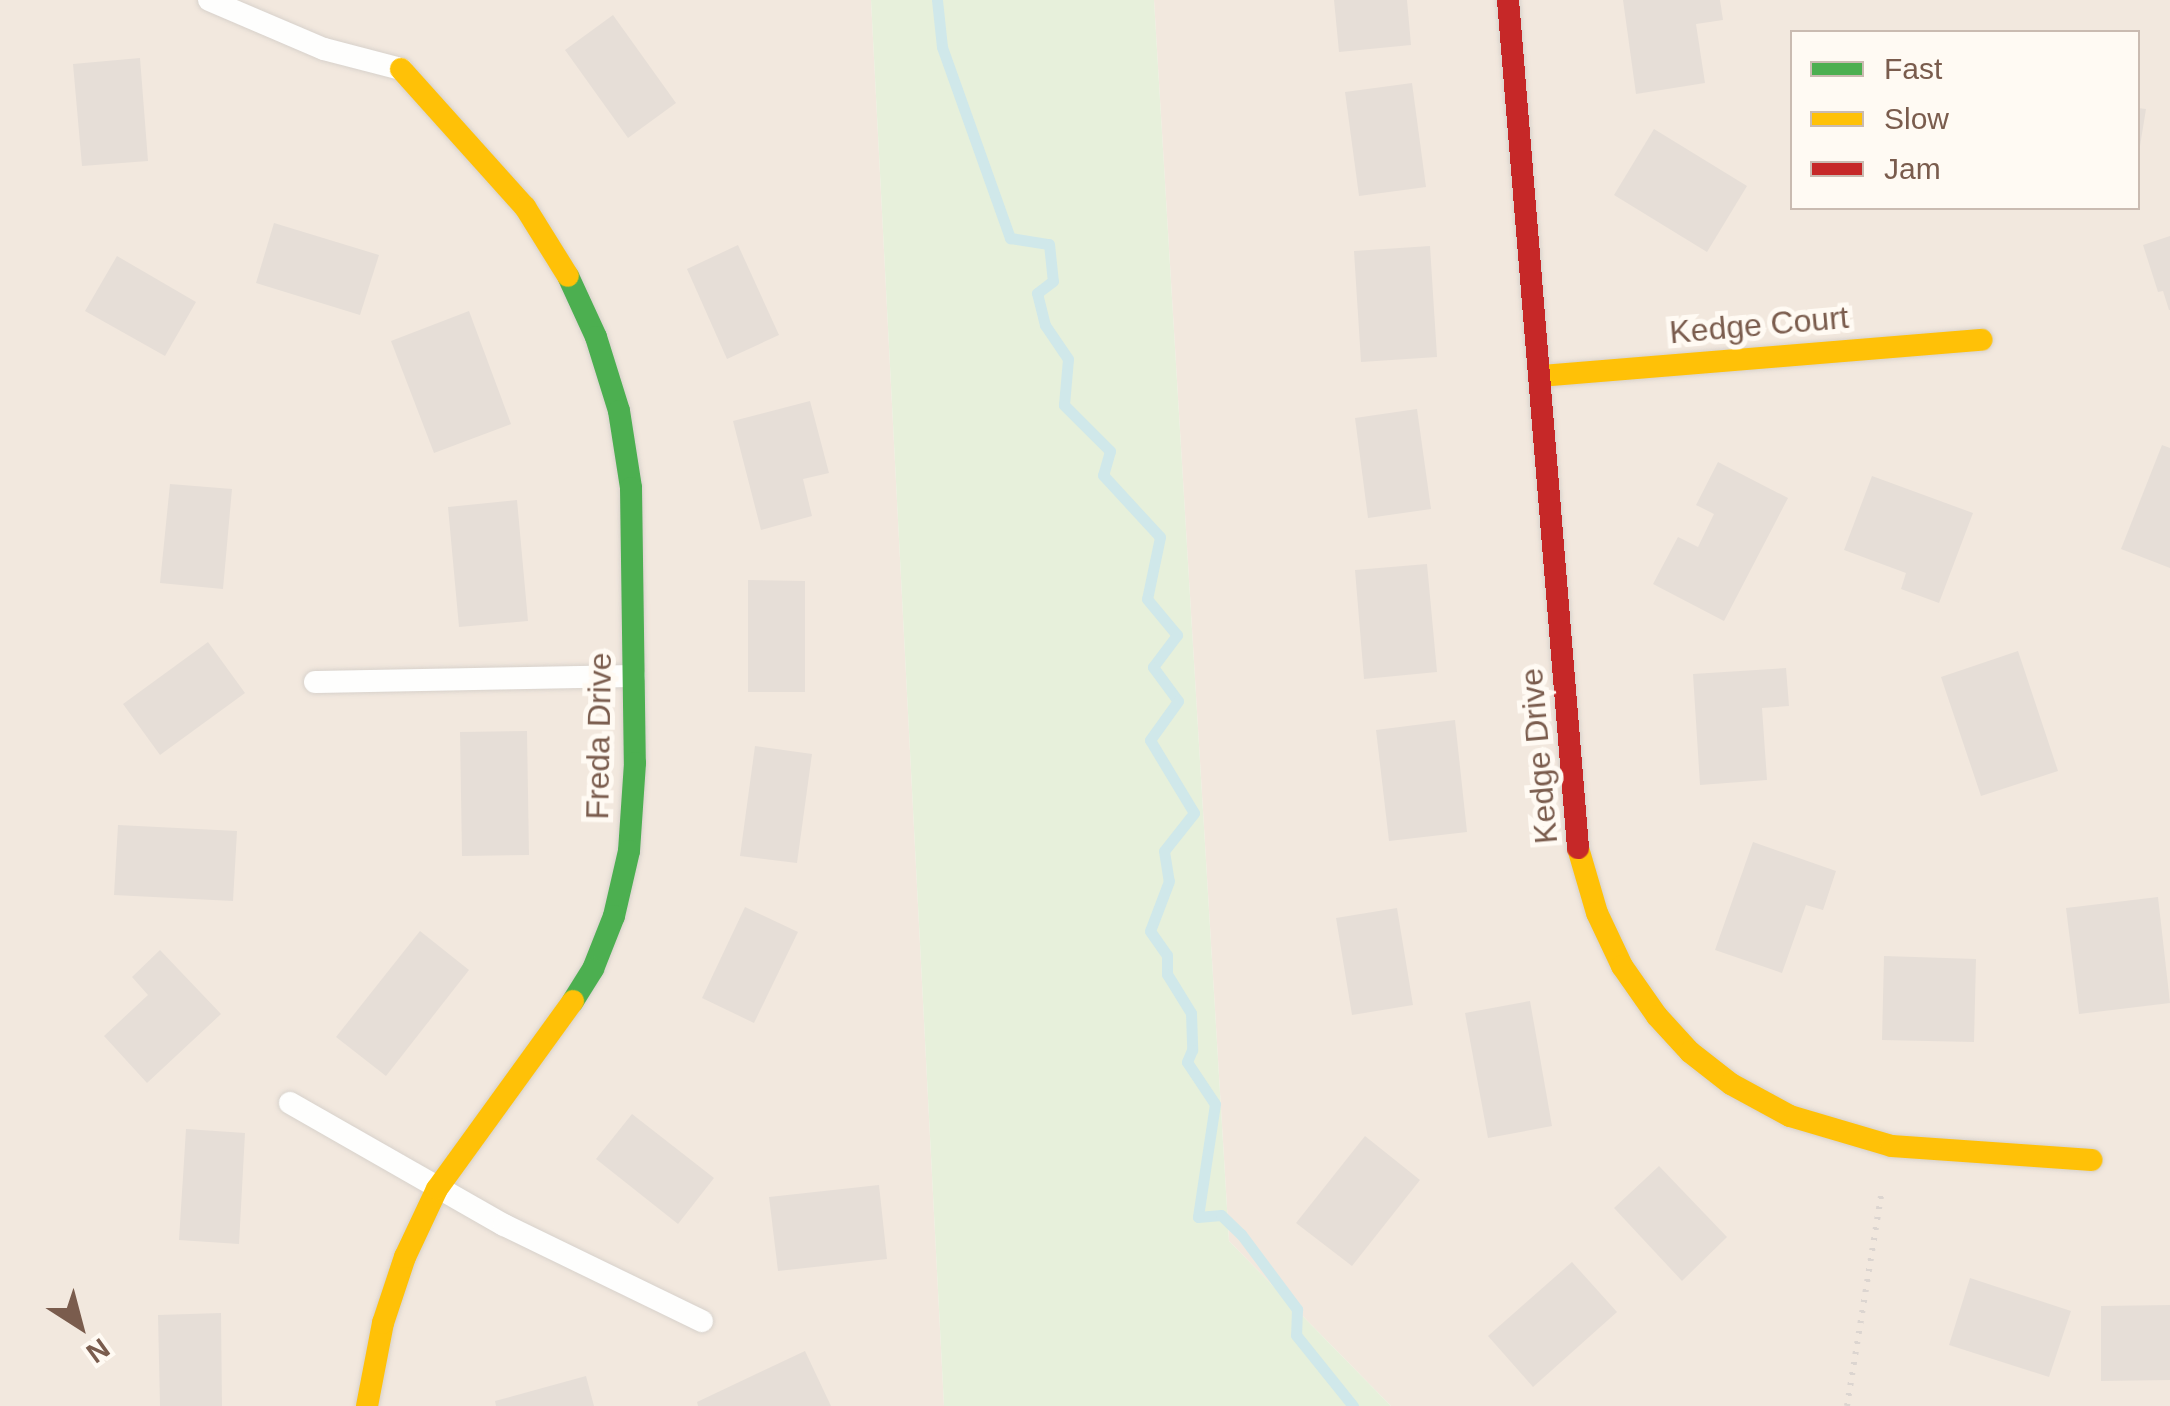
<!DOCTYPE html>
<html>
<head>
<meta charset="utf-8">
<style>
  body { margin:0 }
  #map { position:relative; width:2170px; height:1406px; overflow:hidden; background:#f9f5f0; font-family:Helvetica,sans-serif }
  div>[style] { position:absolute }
  .residential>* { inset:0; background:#f2e8de }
  .green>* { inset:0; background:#e7f0db }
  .stream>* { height:11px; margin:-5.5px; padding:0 5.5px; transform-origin:5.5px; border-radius:5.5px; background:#d0e8ea }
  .building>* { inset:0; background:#e6ded7 }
  .path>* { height:6px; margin-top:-3px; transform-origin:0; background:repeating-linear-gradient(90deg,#dcd5d0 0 2.5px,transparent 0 10.5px) }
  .roads { filter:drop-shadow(0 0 2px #d7d1cb) drop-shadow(0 0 2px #d7d1cb) }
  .lane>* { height:22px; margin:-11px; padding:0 11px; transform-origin:11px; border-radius:11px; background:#fefefd }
  .fast>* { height:22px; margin:-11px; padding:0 11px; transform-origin:11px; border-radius:11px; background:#4caf50 }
  .slow>* { height:22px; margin:-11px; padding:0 11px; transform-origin:11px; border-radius:11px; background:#ffc107 }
  .jam>* { height:22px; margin:-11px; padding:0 11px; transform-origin:11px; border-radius:11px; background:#c62828 }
  span { translate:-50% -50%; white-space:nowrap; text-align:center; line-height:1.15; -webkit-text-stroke:10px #fffaf3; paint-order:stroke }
  .street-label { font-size:32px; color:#7a5c4d }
  .legend { position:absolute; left:1790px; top:30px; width:350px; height:180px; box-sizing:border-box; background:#fffaf3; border:2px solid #cabbb1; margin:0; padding:12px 18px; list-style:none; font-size:30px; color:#7a5c4d }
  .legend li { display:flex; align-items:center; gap:20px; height:50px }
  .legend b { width:50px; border:2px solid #cabbb1 }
  .north { position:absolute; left:30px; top:1276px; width:100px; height:100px; -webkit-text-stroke:8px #fffaf3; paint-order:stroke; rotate:144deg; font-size:28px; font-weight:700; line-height:40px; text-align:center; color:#7a5c4d }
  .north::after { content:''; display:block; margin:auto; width:35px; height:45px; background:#7a5c4d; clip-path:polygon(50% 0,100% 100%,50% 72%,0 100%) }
</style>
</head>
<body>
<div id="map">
  <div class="residential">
    <div style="clip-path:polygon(0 0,871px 0,944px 1406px,0 1406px)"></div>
    <div style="clip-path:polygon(evenodd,1154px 0,2170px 0,2170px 1406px,1391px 1406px,1229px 1241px,1154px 0,1792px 32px,2138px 32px,2138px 208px,1792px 208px,1792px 32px)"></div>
  </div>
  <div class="green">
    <div style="clip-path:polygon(871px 0,1154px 0,1229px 1241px,1391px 1406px,944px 1406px)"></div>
  </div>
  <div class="stream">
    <div style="left:937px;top:0;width:47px;rotate:83.9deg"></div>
    <div style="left:942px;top:47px;width:203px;rotate:70.4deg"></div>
    <div style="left:1010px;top:238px;width:39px;rotate:9deg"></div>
    <div style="left:1049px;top:244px;width:37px;rotate:84deg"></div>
    <div style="left:1053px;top:281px;width:20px;rotate:143deg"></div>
    <div style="left:1037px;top:293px;width:33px;rotate:76deg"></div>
    <div style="left:1045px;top:325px;width:41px;rotate:55.9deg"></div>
    <div style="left:1068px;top:359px;width:46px;rotate:95deg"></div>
    <div style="left:1064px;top:405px;width:65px;rotate:45deg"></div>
    <div style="left:1110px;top:451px;width:25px;rotate:106deg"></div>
    <div style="left:1103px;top:475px;width:84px;rotate:47.4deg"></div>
    <div style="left:1160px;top:537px;width:63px;rotate:101.8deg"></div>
    <div style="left:1147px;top:599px;width:47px;rotate:50.2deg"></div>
    <div style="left:1177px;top:635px;width:40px;rotate:127deg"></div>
    <div style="left:1153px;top:667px;width:42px;rotate:53.7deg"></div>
    <div style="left:1178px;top:701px;width:48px;rotate:125.7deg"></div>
    <div style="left:1150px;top:740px;width:85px;rotate:58.9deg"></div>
    <div style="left:1194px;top:813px;width:48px;rotate:128.3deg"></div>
    <div style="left:1164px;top:851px;width:30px;rotate:81deg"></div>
    <div style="left:1169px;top:881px;width:53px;rotate:110.8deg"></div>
    <div style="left:1150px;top:931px;width:29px;rotate:55deg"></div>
    <div style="left:1167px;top:955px;width:19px;rotate:90deg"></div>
    <div style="left:1167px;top:974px;width:46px;rotate:58.4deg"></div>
    <div style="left:1191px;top:1013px;width:37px;rotate:88deg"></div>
    <div style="left:1192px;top:1050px;width:13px;rotate:113deg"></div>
    <div style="left:1187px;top:1062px;width:50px;rotate:56.3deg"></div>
    <div style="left:1215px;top:1104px;width:114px;rotate:98.6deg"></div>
    <div style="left:1198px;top:1217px;width:23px;rotate:-5deg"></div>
    <div style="left:1221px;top:1215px;width:28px;rotate:44deg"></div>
    <div style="left:1241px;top:1234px;width:94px;rotate:53.3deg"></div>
    <div style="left:1297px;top:1309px;width:26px;rotate:92deg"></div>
    <div style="left:1296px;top:1335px;width:91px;rotate:51.2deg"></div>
  </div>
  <div class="building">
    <div style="clip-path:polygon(1334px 0,1407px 0,1411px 45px,1339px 52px)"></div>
    <div style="clip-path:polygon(1623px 0,1720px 0,1723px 20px,1696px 24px,1705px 83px,1636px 94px)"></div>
    <div style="clip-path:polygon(613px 15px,676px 103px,628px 138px,565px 50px)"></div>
    <div style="clip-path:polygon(140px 58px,148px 161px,82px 166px,73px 64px)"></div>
    <div style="clip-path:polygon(1412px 83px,1426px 187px,1359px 196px,1345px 92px)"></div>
    <div style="clip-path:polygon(2138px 108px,2146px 109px,2140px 146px,2138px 146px)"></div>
    <div style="clip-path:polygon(1654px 129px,1747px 186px,1707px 252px,1614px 195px)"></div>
    <div style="clip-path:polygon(274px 223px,379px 255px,360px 315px,256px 283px)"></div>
    <div style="clip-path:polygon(2170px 236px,2170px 310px,2169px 310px,2163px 291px,2158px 292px,2143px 245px)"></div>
    <div style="clip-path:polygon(738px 245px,779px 335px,727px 359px,687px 269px)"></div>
    <div style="clip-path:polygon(1430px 246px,1437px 357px,1361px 362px,1354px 251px)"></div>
    <div style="clip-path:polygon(117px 256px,196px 302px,165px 356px,85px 311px)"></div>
    <div style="clip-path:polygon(469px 311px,511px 424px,434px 453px,391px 341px)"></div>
    <div style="clip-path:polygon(810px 401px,829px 473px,803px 479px,812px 516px,761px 530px,733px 421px)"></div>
    <div style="clip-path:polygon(1417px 409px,1431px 509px,1368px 518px,1355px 418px)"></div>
    <div style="clip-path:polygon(2162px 445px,2170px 448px,2170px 568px,2121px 549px)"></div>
    <div style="clip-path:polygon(1718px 462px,1788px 498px,1724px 621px,1653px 584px,1678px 537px,1698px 547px,1714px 514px,1696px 505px)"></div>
    <div style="clip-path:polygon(1872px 476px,1973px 513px,1939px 603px,1901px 589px,1906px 573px,1844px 550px)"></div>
    <div style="clip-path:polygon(170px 484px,232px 489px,223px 589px,160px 583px)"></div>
    <div style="clip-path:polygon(517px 500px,528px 621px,459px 627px,448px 507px)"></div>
    <div style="clip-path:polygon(1427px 564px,1437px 672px,1364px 679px,1355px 570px)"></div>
    <div style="clip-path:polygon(748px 580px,805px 581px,805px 692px,748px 692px)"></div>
    <div style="clip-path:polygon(208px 642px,245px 693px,160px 755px,123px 704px)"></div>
    <div style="clip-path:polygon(2018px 651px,2058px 771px,1981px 796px,1941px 677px)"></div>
    <div style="clip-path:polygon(1786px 668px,1789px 706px,1762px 708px,1767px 780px,1700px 785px,1693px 674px)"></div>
    <div style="clip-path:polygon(1455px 720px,1467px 832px,1389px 841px,1376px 730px)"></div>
    <div style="clip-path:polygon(527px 731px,529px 855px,462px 856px,460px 732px)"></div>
    <div style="clip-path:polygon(755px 746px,812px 754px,797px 863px,740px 856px)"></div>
    <div style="clip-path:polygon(118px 825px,237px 831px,233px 901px,114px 895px)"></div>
    <div style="clip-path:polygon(1753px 842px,1836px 871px,1823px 910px,1806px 905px,1782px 973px,1715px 950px)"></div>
    <div style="clip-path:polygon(2158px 897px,2170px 1003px,2079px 1014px,2066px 908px)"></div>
    <div style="clip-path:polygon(745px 907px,798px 932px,754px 1023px,702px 998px)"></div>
    <div style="clip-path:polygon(1397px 908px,1413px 1005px,1352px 1015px,1336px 918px)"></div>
    <div style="clip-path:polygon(420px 931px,469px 970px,386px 1076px,336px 1037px)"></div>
    <div style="clip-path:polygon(160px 950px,221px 1014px,147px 1083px,104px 1036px,148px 995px,132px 977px)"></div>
    <div style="clip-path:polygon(1884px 956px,1976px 959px,1974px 1042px,1882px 1040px)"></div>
    <div style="clip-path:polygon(1530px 1001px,1552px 1126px,1488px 1138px,1465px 1013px)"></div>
    <div style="clip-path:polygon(632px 1114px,714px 1178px,678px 1224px,596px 1159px)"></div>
    <div style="clip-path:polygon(186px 1129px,245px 1133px,239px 1244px,179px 1240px)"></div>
    <div style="clip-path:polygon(1365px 1136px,1420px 1180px,1352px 1266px,1296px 1223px)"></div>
    <div style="clip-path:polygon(1659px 1166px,1727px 1237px,1682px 1281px,1614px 1208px)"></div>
    <div style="clip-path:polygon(879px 1185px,887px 1259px,778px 1271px,769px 1197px)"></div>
    <div style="clip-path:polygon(1572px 1262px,1617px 1312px,1533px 1387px,1488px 1336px)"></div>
    <div style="clip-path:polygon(1970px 1278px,2071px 1311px,2049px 1377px,1949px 1345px)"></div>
    <div style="clip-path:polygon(2170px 1305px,2170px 1380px,2101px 1381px,2101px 1306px)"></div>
    <div style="clip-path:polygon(221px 1313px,222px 1406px,160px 1406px,158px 1315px)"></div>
    <div style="clip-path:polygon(805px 1351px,831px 1406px,698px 1406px,697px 1402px)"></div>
    <div style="clip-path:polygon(586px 1376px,594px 1406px,496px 1406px,495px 1401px)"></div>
  </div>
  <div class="path">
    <div style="left:1847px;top:1406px;width:219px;rotate:-80.8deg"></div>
  </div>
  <div class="roads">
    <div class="lane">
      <div style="left:209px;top:0;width:125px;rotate:23.1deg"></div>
      <div style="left:324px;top:49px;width:80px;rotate:14.6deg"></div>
      <div style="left:315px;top:682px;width:319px;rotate:-1.1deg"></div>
      <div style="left:290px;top:1103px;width:246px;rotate:29.7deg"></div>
      <div style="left:504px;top:1225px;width:220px;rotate:25.9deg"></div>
    </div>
    <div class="fast">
      <div style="left:568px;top:276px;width:67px;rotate:65.3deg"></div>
      <div style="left:596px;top:337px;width:77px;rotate:72.7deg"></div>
      <div style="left:619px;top:411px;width:78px;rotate:81.1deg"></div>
      <div style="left:631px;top:488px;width:275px;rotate:89.2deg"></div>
      <div style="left:635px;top:763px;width:88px;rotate:93.9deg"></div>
      <div style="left:629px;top:851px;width:67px;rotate:103deg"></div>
      <div style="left:614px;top:916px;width:57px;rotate:111.6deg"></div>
      <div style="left:593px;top:969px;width:38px;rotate:122deg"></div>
    </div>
    <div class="slow">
      <div style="left:401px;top:69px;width:186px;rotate:48.1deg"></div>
      <div style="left:525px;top:207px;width:81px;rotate:58.1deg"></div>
      <div style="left:1541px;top:376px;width:442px;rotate:-4.7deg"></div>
      <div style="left:1578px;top:848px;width:68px;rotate:73.7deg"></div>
      <div style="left:1597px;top:913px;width:59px;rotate:64.7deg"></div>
      <div style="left:1622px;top:966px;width:61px;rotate:55deg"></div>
      <div style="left:1657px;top:1016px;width:49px;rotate:47.5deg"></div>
      <div style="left:1690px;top:1052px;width:52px;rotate:38deg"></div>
      <div style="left:1731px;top:1084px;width:67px;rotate:28.5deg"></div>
      <div style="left:1790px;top:1116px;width:106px;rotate:16.4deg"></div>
      <div style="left:1892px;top:1146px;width:200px;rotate:4deg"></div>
      <div style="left:367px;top:1406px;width:85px;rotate:-79.1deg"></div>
      <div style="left:383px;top:1323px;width:70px;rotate:-71.6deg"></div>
      <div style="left:405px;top:1257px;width:75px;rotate:-64.8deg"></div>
      <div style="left:437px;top:1189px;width:232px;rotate:-54.1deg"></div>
    </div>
    <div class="jam">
      <div style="left:1508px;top:0;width:851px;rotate:85.28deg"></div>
    </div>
  </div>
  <div class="street-label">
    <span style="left:1759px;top:325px;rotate:-5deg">Kedge Court</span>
    <span style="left:599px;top:736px;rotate:-89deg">Freda Drive</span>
    <span style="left:1539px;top:756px;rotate:-95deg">Kedge Drive</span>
  </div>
  <ul class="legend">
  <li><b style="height:12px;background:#4caf50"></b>Fast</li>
  <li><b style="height:12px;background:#ffc107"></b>Slow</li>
  <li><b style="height:12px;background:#c62828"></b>Jam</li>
  </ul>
  <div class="north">N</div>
</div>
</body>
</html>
